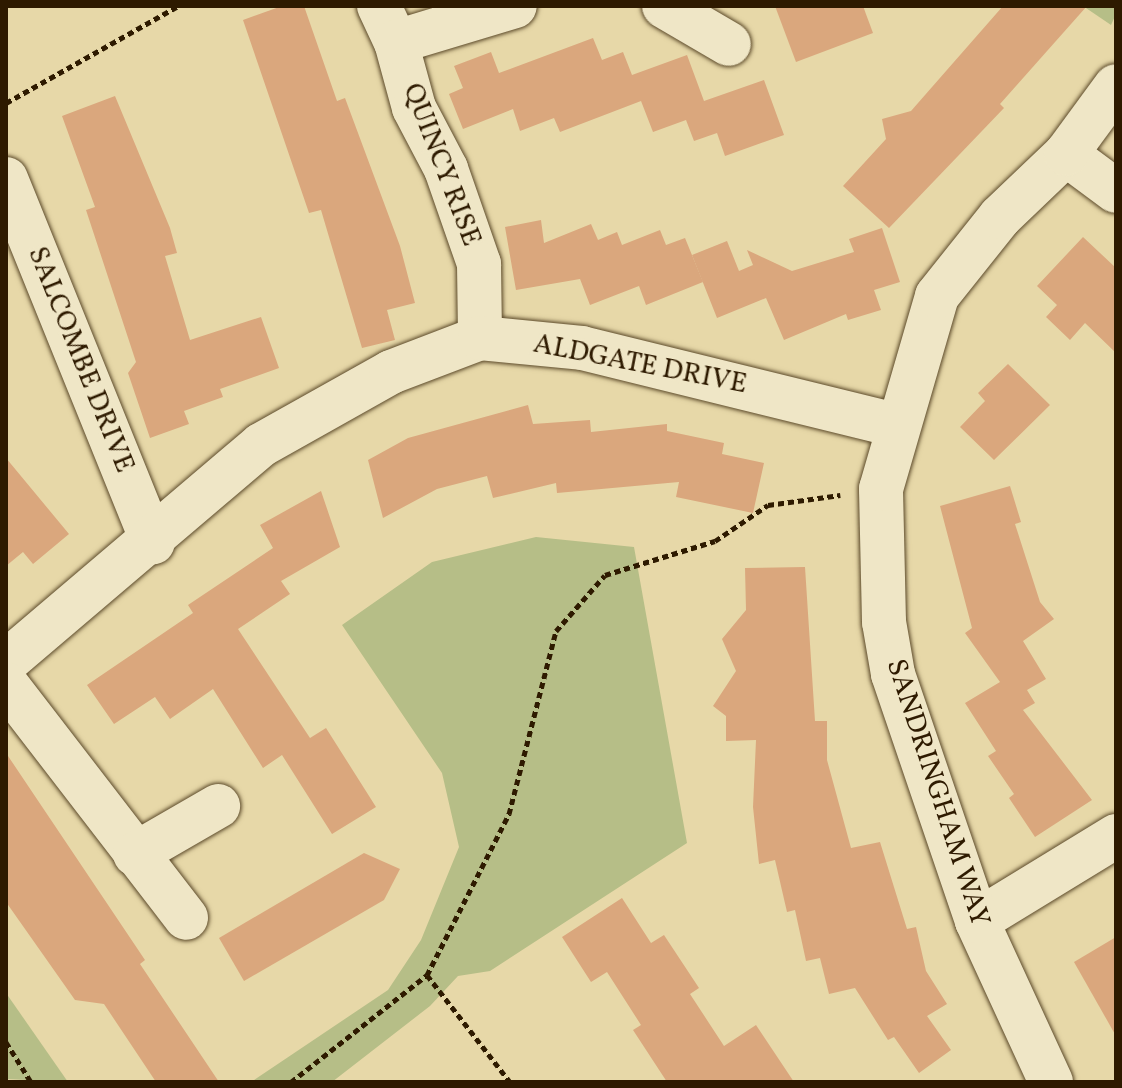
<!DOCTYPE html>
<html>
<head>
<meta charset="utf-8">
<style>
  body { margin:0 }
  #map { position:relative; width:1122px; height:1088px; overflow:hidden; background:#e7d8a8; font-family:Vollkorn,serif }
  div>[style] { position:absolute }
  .green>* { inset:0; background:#b6be87 }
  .building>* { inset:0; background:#daa77d }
  .path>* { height:5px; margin-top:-2.5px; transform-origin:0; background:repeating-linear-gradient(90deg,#2e1a00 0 6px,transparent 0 10px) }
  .roads { filter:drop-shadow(0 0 2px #5c4a2a) drop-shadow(0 0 2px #5c4a2a) }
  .minor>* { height:44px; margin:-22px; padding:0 22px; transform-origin:22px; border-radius:22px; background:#efe6c6 }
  span { translate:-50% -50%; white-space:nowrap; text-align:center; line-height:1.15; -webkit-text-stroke:6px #efe6c6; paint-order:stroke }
  .street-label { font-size:28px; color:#2e1a00 }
  .frame { position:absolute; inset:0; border:8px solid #2e1a00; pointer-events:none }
</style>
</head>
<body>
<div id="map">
  <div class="green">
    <div style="clip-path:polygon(1083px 6px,1116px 6px,1116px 14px,1111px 25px)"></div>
    <div style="clip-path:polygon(536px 537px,634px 547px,687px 843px,490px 971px,458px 976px,430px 1006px,332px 1082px,251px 1082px,388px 990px,421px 940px,459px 847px,442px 773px,342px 625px,432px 562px)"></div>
    <div style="clip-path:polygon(6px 993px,68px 1082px,6px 1079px)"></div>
  </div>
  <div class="building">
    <div style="clip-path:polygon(282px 6px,304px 6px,337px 101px,345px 98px,400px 246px,415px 303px,387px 310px,395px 340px,362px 348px,321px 210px,309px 213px,243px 20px)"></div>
    <div style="clip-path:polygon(775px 6px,863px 6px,873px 33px,796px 62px)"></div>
    <div style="clip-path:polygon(1003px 6px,1087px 6px,1000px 104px,1004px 108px,889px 228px,843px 186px,886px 139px,882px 119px,911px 111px)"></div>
    <div style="clip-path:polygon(593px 38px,602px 60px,623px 52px,632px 75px,687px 55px,704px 101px,764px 80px,784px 135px,725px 156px,717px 133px,694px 141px,686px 120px,653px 132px,641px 101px,560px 132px,554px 118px,520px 131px,513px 109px,463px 129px,449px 94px,463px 88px,454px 66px,491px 52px,499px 73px)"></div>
    <div style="clip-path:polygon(115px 96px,170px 228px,177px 253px,165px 256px,190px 340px,261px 317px,279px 368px,220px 389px,223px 397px,184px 411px,189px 424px,150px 438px,128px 373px,136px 362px,86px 210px,95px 207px,62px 116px)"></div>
    <div style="clip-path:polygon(541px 220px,544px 243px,591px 224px,598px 240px,617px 232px,622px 245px,660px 230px,666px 245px,685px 238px,703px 282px,646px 305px,639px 286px,590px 305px,580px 279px,516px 290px,505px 227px)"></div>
    <div style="clip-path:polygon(882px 228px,900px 282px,874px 290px,881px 310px,848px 320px,846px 314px,784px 340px,766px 298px,717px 318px,692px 255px,727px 241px,739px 271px,753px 265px,747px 250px,792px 271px,854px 252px,849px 239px)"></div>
    <div style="clip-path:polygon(1083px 237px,1116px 268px,1116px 353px,1085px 323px,1070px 340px,1046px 317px,1057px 305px,1037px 286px)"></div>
    <div style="clip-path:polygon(1008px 364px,1050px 405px,994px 460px,960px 427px,985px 401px,978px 393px)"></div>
    <div style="clip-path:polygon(528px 405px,533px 424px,590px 420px,591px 432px,667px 424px,667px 431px,724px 443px,722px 454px,764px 463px,753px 513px,676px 497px,679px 482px,557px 493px,556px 483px,493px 498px,487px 476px,437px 489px,383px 518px,368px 460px,408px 438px)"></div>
    <div style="clip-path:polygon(6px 458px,69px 534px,33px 564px,23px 552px,6px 566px)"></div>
    <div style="clip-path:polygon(1010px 486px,1021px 522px,1015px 524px,1040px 602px,1054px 619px,1023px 641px,1046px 679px,1027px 690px,1035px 703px,1023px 710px,1092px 800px,1035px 837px,1009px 798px,1014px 794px,988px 756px,996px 751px,965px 703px,1000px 682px,965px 633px,972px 628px,940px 506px)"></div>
    <div style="clip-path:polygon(321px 491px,340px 547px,281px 581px,290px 594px,238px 629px,310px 738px,326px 728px,376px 807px,332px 834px,282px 755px,263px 768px,213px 689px,170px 719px,155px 697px,114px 724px,87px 685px,193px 613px,188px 605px,273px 548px,260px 525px)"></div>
    <div style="clip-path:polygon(805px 567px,815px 721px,827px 721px,827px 760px,851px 848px,880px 842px,907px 929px,916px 927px,926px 971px,947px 1004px,927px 1016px,951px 1050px,919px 1073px,894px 1037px,888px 1040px,855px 988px,829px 994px,820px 958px,806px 961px,795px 910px,787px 912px,775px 860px,759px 864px,753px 807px,756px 740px,726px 741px,726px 716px,713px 706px,736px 671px,722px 639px,746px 610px,745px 568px)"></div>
    <div style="clip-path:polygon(6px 753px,145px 960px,140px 964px,219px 1082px,156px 1082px,104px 1004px,75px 1000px,6px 902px)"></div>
    <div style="clip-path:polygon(364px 853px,400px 869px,384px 900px,244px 981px,219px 938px)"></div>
    <div style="clip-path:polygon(622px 898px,651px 943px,664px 935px,699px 988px,690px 994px,724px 1046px,756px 1025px,794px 1082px,667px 1082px,633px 1030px,641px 1025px,607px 972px,591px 982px,562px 937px)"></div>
    <div style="clip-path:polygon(1116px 937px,1116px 1036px,1074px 962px)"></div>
  </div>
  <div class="path">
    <div style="left:6px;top:103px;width:197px;rotate:-29.4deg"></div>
    <div style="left:427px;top:975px;width:135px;rotate:52.2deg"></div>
    <div style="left:6px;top:1042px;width:47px;rotate:58deg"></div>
    <div style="left:291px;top:1082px;width:173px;rotate:-38.2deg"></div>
    <div style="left:427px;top:975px;width:181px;rotate:-63deg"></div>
    <div style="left:509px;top:814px;width:189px;rotate:-75.6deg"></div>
    <div style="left:556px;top:631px;width:74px;rotate:-48.8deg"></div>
    <div style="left:605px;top:575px;width:115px;rotate:-17.2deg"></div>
    <div style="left:715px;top:541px;width:64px;rotate:-34.2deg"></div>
    <div style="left:768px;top:505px;width:73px;rotate:-7.9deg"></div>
  </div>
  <div class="roads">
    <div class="minor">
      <div style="left:379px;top:6px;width:40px;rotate:65deg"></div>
      <div style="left:396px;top:42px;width:68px;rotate:74.7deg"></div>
      <div style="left:414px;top:108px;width:69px;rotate:62.3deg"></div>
      <div style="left:446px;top:169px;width:101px;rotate:70.8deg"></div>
      <div style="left:479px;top:264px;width:74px;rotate:89.2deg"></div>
      <div style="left:664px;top:6px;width:75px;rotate:30.3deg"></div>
      <div style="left:396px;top:42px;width:124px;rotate:-16.8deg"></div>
      <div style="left:1066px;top:154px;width:62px;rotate:36.5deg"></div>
      <div style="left:6px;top:179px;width:392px;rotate:68deg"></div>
      <div style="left:6px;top:662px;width:335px;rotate:-40.4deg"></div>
      <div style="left:261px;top:445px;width:149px;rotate:-29.3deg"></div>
      <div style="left:391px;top:372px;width:95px;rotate:-20.9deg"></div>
      <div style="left:480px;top:338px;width:102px;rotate:5.6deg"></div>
      <div style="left:582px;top:348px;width:322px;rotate:13.8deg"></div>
      <div style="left:6px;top:684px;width:295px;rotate:52.4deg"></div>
      <div style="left:135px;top:854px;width:96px;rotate:-30deg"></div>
      <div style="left:977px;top:921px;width:163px;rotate:-31.4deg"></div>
      <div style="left:1051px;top:1082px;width:177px;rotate:-114.7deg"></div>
      <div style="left:977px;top:921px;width:261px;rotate:-108.8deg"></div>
      <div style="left:893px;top:674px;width:53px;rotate:-99.8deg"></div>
      <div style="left:884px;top:622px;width:133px;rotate:-91.3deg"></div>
      <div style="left:881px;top:489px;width:201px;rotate:-73.8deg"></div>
      <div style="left:937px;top:296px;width:101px;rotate:-51.4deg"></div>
      <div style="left:1000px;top:217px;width:91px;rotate:-43.7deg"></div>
      <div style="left:1066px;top:154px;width:84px;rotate:-53.7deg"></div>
    </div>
  </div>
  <div class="street-label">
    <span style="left:441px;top:165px;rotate:69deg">QUINCY RISE</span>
    <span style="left:80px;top:360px;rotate:68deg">SALCOMBE DRIVE</span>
    <span style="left:640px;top:365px;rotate:11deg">ALDGATE DRIVE</span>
    <span style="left:937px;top:793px;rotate:72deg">SANDRINGHAM WAY</span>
  </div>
  <div class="frame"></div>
</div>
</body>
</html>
